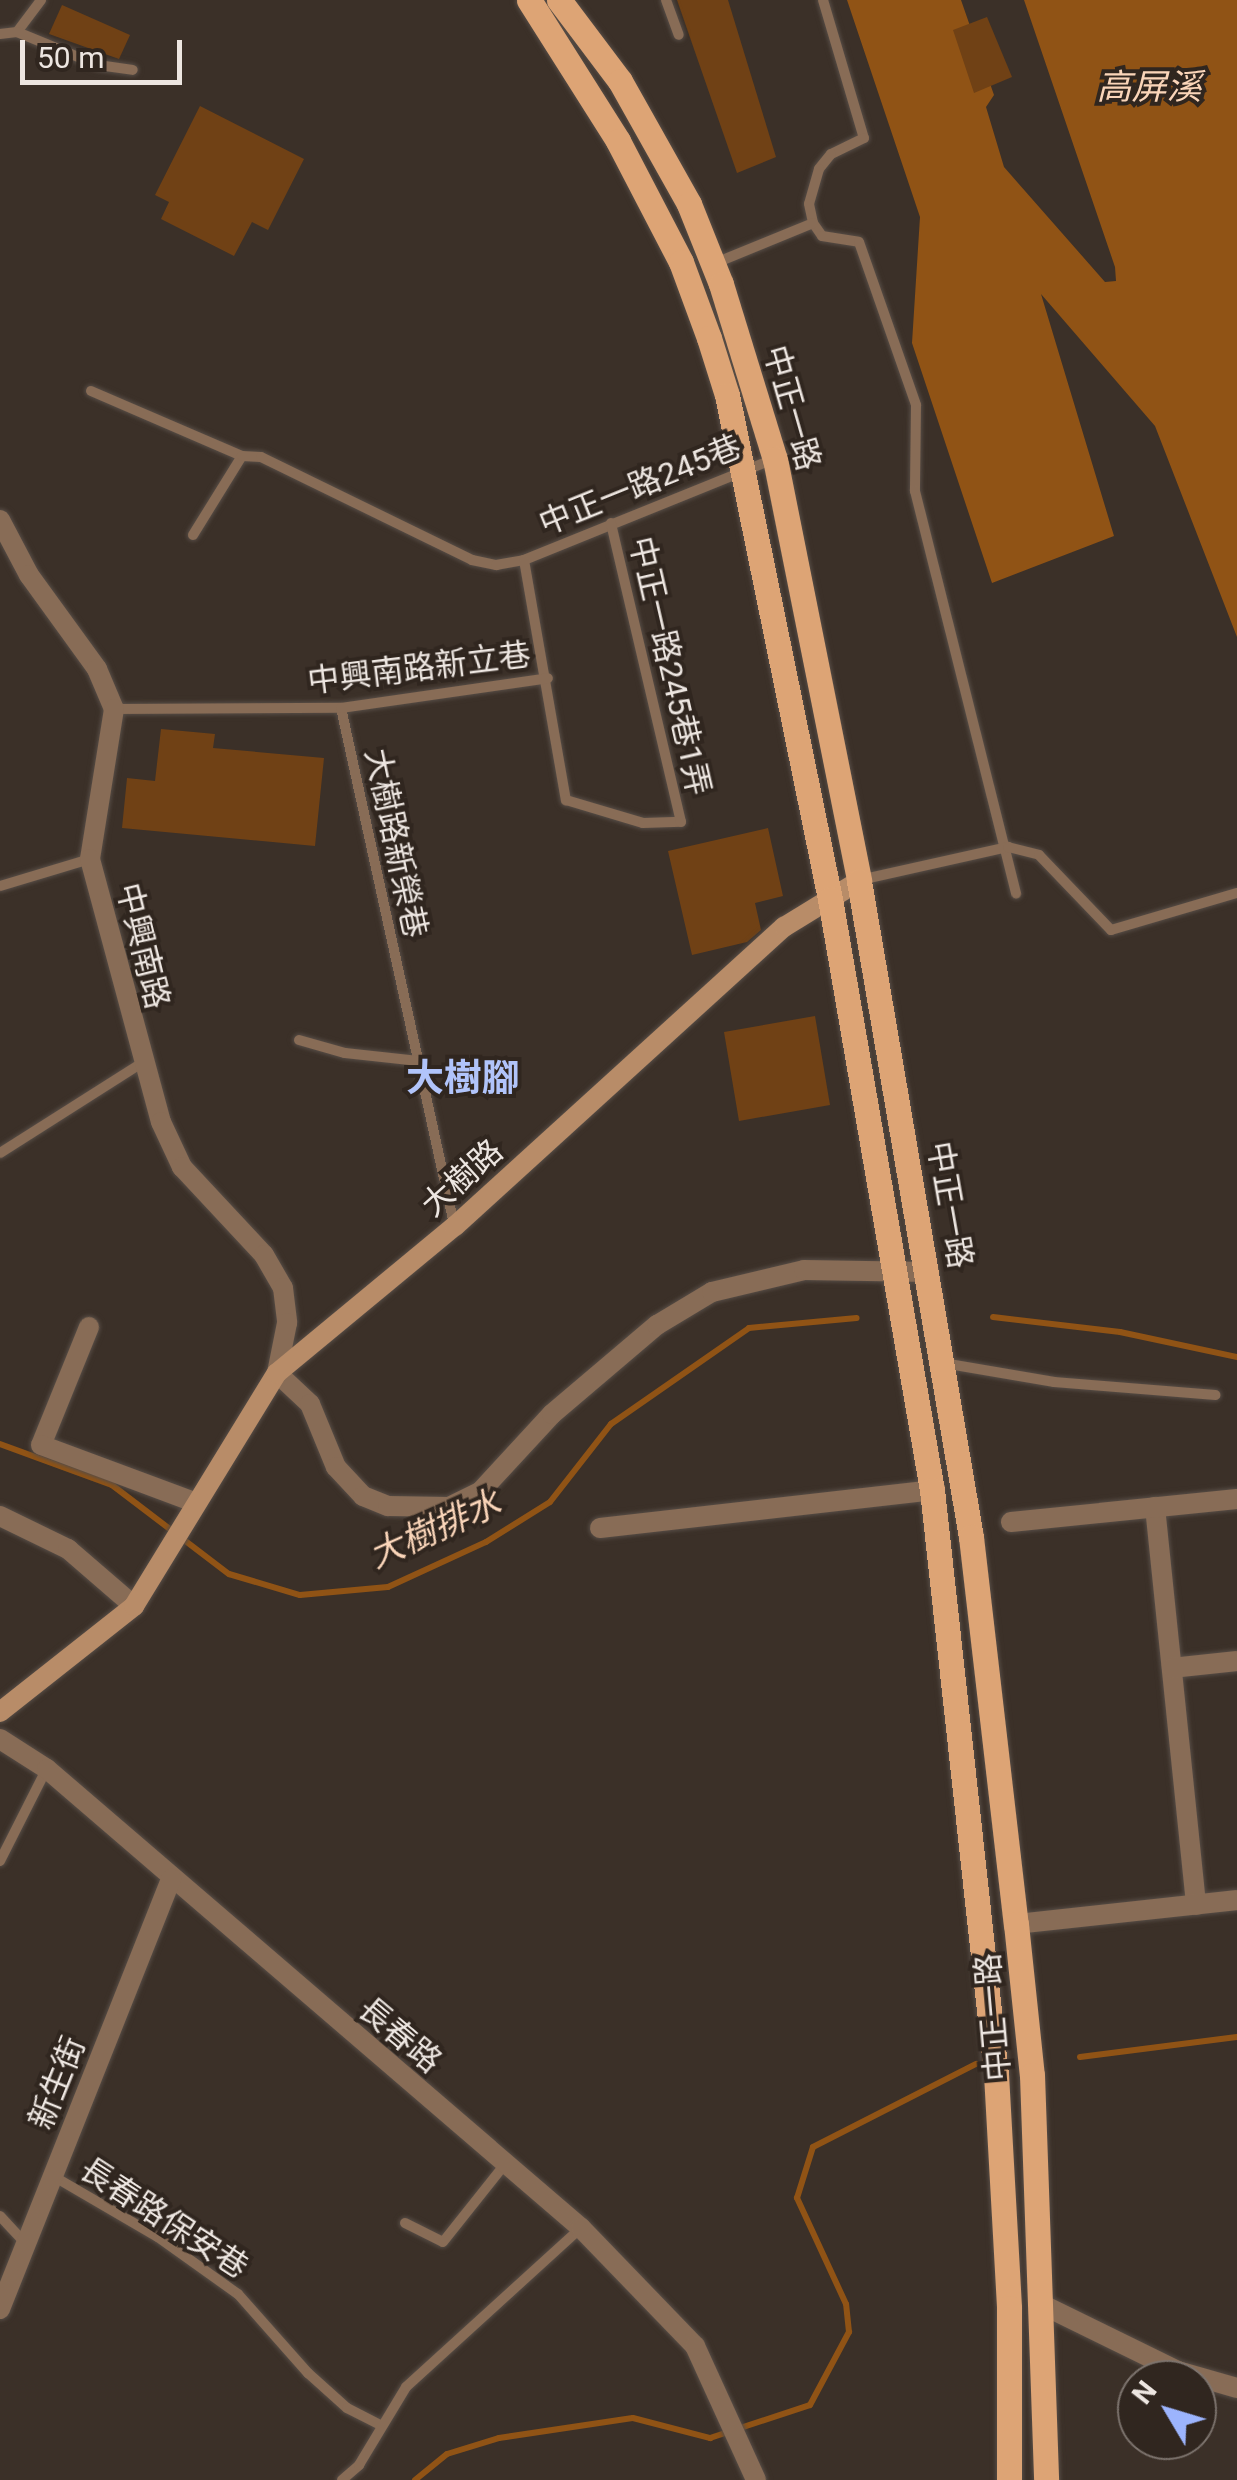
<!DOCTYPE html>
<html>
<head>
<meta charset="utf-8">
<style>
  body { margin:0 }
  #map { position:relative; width:1237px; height:2480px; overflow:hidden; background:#3b3028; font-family:Roboto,"Noto Sans TC",sans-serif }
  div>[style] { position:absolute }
  .water>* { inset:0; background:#905315 }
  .stream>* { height:6px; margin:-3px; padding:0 3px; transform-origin:3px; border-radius:3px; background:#905315 }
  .building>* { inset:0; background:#704115 }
  .roads { filter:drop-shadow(0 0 2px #574d46) drop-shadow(0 0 2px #574d46) }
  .lane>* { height:10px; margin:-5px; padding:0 5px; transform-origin:5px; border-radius:5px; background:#886c56 }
  .street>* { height:20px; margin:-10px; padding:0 10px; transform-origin:10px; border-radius:10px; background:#886c56 }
  .secondary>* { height:20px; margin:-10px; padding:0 10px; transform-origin:10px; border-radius:10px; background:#b88c68 }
  .primary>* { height:25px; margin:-12.5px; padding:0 12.5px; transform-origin:12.5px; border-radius:12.5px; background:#dda475 }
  span { translate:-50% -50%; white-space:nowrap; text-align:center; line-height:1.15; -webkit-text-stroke:8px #30261f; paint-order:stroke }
  .street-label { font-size:32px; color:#ede6e1 }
  .water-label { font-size:35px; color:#fad5b9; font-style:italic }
  .quarter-label { font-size:38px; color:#b1c4fa; font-weight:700 }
  .north { position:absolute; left:1117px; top:2360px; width:100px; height:100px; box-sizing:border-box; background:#30261f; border:2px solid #7c736d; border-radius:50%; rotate:308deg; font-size:28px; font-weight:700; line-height:40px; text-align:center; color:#ede6e1 }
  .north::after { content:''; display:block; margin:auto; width:35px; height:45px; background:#9cb4fd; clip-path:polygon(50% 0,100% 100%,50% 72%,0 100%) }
  .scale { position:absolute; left:20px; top:40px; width:162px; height:45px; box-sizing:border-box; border:5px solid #ede6e1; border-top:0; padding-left:12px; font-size:30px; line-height:35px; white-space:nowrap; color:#ede6e1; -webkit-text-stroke:8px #30261f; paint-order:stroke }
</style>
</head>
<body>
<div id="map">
  <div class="water">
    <div style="clip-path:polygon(847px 0,961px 0,994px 95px,986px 107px,1004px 167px,1105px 282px,1116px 281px,1115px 267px,1024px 0,1237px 0,1237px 637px,1155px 426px,1041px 294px,1114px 536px,992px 583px,912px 343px,920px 217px)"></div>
  </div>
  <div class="stream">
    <div style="left:993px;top:1317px;width:128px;rotate:6.7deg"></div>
    <div style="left:1120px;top:1332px;width:120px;rotate:12.1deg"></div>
    <div style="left:0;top:1444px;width:119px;rotate:20.1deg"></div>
    <div style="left:112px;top:1485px;width:147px;rotate:37.3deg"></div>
    <div style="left:229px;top:1574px;width:74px;rotate:16.5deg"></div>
    <div style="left:300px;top:1595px;width:88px;rotate:-5.2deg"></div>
    <div style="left:388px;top:1587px;width:108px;rotate:-24.7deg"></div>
    <div style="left:486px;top:1542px;width:75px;rotate:-32deg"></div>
    <div style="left:550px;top:1502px;width:99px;rotate:-52deg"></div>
    <div style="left:611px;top:1424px;width:168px;rotate:-34.8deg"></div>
    <div style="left:749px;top:1328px;width:108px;rotate:-5.3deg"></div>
    <div style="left:1080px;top:2057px;width:158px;rotate:-7.3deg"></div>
    <div style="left:415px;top:2480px;width:41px;rotate:-39.1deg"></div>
    <div style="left:447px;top:2454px;width:54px;rotate:-17.1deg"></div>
    <div style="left:499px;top:2438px;width:135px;rotate:-8.5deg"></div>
    <div style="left:633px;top:2418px;width:80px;rotate:14.6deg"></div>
    <div style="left:710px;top:2438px;width:105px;rotate:-18.3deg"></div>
    <div style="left:810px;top:2405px;width:83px;rotate:-61.9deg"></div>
    <div style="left:849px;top:2332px;width:28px;rotate:-96deg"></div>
    <div style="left:846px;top:2304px;width:117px;rotate:-114.8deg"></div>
    <div style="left:797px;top:2198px;width:53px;rotate:-72.6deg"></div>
    <div style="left:813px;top:2147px;width:183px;rotate:-27deg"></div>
  </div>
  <div class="building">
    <div style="clip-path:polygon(677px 0,728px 0,776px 157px,737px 173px)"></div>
    <div style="clip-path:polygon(62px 5px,130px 35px,119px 59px,49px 34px)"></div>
    <div style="clip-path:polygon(987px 17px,1012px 77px,974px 93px,953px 30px)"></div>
    <div style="clip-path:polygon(200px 106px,304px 159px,268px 230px,252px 222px,234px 256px,161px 219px,169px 202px,155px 195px)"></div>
    <div style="clip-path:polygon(161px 729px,215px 734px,213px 748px,324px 758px,315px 846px,122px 828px,127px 778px,155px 781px)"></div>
    <div style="clip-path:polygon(768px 828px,783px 896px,755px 903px,761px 930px,747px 942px,692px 955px,668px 851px)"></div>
    <div style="clip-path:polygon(815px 1016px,830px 1105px,739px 1121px,724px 1032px)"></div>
  </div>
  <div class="roads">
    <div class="lane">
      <div style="left:666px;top:0;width:37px;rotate:70deg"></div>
      <div style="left:823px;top:0;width:144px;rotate:73.5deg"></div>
      <div style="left:864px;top:138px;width:37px;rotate:154deg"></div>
      <div style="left:831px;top:154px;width:19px;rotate:129deg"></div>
      <div style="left:819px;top:169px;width:36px;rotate:106deg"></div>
      <div style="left:809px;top:204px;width:19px;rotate:78deg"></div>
      <div style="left:813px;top:223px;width:16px;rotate:55deg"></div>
      <div style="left:822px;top:236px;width:37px;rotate:9deg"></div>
      <div style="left:859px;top:242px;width:173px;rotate:70.7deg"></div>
      <div style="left:916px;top:405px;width:86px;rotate:90.7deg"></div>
      <div style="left:915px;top:491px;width:415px;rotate:75.9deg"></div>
      <div style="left:17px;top:32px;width:40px;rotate:-53deg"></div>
      <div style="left:0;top:34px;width:17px;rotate:-7deg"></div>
      <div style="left:17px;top:32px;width:87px;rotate:22.2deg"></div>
      <div style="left:98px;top:65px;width:35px;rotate:8deg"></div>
      <div style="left:713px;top:264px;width:108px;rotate:-22.3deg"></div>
      <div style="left:91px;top:391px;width:164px;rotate:23.3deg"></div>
      <div style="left:193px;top:535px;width:93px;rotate:-58.2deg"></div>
      <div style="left:242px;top:456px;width:19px;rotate:3deg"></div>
      <div style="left:261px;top:457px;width:235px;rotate:26deg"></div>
      <div style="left:472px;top:560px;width:25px;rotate:12deg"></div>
      <div style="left:496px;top:565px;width:28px;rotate:-10deg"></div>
      <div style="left:524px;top:560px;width:270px;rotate:-22deg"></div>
      <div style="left:524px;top:560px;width:244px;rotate:80.1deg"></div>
      <div style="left:566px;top:800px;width:80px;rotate:16.6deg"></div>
      <div style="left:643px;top:823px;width:38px;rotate:-2deg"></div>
      <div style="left:681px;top:822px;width:307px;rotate:-103.2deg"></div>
      <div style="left:341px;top:708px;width:528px;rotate:77.65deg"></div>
      <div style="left:114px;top:709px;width:227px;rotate:-0.3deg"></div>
      <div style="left:341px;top:708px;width:209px;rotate:-8.2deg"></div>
      <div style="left:860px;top:880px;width:152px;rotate:-12.6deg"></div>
      <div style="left:1008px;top:847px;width:32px;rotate:14deg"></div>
      <div style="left:1039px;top:855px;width:104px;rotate:46.2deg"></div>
      <div style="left:1111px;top:930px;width:131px;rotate:-16.4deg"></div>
      <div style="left:0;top:886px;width:94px;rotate:-16.7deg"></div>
      <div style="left:299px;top:1040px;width:48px;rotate:15.8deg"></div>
      <div style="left:345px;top:1053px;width:74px;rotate:6.2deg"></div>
      <div style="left:0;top:1153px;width:166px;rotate:-32.4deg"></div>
      <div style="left:943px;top:1363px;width:113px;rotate:9.7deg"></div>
      <div style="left:1054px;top:1382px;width:162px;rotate:4.6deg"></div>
      <div style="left:0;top:1861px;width:102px;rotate:-63.2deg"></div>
      <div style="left:53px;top:2176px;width:121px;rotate:30.2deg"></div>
      <div style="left:158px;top:2237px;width:98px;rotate:35.5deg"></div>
      <div style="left:238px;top:2294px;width:106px;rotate:48.5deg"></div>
      <div style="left:308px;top:2373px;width:52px;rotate:41.9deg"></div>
      <div style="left:347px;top:2408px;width:35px;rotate:27deg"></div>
      <div style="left:0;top:2216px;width:38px;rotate:47deg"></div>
      <div style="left:405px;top:2223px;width:42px;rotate:26.6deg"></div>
      <div style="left:443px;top:2242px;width:100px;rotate:-51.5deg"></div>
      <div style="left:342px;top:2480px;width:23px;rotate:-41deg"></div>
      <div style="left:359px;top:2465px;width:91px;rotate:-58.9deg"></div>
      <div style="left:406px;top:2387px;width:236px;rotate:-42.3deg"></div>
    </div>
    <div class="street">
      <div style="left:0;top:520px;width:62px;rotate:62.2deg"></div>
      <div style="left:29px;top:575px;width:116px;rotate:54.1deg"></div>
      <div style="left:97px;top:669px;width:43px;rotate:67deg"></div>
      <div style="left:114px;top:709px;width:152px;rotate:99.1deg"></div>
      <div style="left:90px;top:859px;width:272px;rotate:74.9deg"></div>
      <div style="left:161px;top:1122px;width:50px;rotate:65deg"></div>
      <div style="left:182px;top:1167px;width:120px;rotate:47deg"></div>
      <div style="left:264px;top:1255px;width:38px;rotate:60deg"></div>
      <div style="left:283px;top:1288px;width:35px;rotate:83deg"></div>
      <div style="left:287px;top:1323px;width:51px;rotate:101.3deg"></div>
      <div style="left:277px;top:1373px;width:45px;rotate:43.2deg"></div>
      <div style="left:310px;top:1404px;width:68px;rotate:67.6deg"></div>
      <div style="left:336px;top:1467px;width:40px;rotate:47deg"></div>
      <div style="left:363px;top:1496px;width:27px;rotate:22deg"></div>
      <div style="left:388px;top:1506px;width:61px;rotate:0.9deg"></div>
      <div style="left:449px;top:1507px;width:34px;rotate:-26deg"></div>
      <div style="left:480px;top:1492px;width:106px;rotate:-47.3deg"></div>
      <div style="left:552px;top:1414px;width:138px;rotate:-40.3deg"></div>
      <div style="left:657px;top:1325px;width:64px;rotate:-31deg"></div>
      <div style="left:712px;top:1292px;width:95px;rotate:-13.4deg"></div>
      <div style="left:804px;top:1270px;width:125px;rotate:0.9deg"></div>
      <div style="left:89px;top:1327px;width:127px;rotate:112.1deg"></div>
      <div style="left:41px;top:1445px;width:163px;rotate:20.4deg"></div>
      <div style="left:1155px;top:1507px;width:400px;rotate:84.1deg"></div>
      <div style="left:0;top:1516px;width:76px;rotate:25.9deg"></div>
      <div style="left:68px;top:1549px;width:87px;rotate:40.8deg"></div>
      <div style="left:1011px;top:1522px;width:227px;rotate:-5.8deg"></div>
      <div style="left:600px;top:1528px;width:334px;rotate:-6.5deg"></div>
      <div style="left:1172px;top:1668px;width:65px;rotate:-6.1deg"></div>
      <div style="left:0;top:1739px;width:56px;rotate:32.6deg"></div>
      <div style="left:47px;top:1769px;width:704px;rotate:40.68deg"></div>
      <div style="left:581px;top:2228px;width:164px;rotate:46deg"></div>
      <div style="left:695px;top:2346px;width:147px;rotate:65.5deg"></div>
      <div style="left:1016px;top:1924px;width:222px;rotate:-6.2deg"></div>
      <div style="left:1043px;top:2305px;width:150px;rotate:26.1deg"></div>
      <div style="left:1178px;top:2371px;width:61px;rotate:16.1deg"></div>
      <div style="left:0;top:2309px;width:463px;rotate:-68.3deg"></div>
    </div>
    <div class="secondary">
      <div style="left:0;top:1712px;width:171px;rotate:-38.3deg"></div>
      <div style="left:134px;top:1606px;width:273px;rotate:-58.5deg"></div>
      <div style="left:277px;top:1373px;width:231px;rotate:-39.6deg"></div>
      <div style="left:455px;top:1226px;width:445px;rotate:-42.3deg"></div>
      <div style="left:784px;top:927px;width:88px;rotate:-31.5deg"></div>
    </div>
    <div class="primary">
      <div style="left:529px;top:0;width:167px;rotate:57.7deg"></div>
      <div style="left:618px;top:141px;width:136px;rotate:62.5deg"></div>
      <div style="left:681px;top:262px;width:81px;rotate:69.8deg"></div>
      <div style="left:709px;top:338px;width:60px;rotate:72.5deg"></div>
      <div style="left:727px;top:395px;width:514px;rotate:78.45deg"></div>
      <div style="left:830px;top:899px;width:600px;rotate:80.21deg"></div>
      <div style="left:932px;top:1490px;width:587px;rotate:83.75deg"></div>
      <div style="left:996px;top:2074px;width:234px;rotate:86.8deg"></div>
      <div style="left:1009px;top:2308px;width:172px;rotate:90deg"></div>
      <div style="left:559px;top:0;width:101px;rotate:53deg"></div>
      <div style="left:620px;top:81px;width:141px;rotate:60.7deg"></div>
      <div style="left:689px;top:204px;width:86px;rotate:68.2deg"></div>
      <div style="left:721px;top:284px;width:183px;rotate:72.9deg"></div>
      <div style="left:775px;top:459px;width:430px;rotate:78.7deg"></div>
      <div style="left:859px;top:881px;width:665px;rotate:80.31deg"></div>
      <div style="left:971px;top:1537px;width:390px;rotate:83.4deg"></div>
      <div style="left:1016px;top:1924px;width:152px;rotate:84deg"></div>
      <div style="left:1032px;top:2075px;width:405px;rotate:88deg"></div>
    </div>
  </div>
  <div class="street-label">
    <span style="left:792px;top:408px;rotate:74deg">中正一路</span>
    <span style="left:640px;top:485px;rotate:-22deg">中正一路245巷</span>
    <span style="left:670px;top:666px;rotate:77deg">中正一路245巷1弄</span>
    <span style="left:419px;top:668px;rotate:-7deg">中興南路新立巷</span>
    <span style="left:396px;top:843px;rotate:78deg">大樹路新榮巷</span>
    <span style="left:143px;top:946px;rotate:76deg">中興南路</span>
    <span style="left:462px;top:1178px;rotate:-42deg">大樹路</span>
    <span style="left:950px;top:1205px;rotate:80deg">中正一路</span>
    <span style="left:993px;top:2017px;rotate:-95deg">中正一路</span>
    <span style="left:400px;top:2035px;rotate:40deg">長春路</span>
    <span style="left:57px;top:2083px;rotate:-68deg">新生街</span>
    <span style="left:164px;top:2218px;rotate:33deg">長春路保安巷</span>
  </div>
  <div class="water-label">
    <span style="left:1149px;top:88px">高屏溪</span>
    <span style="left:435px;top:1530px;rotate:-24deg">大樹排水</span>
  </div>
  <div class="quarter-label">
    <span style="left:463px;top:1079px">大樹腳</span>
  </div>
  <div class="north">N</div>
  <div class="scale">50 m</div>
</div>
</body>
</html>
